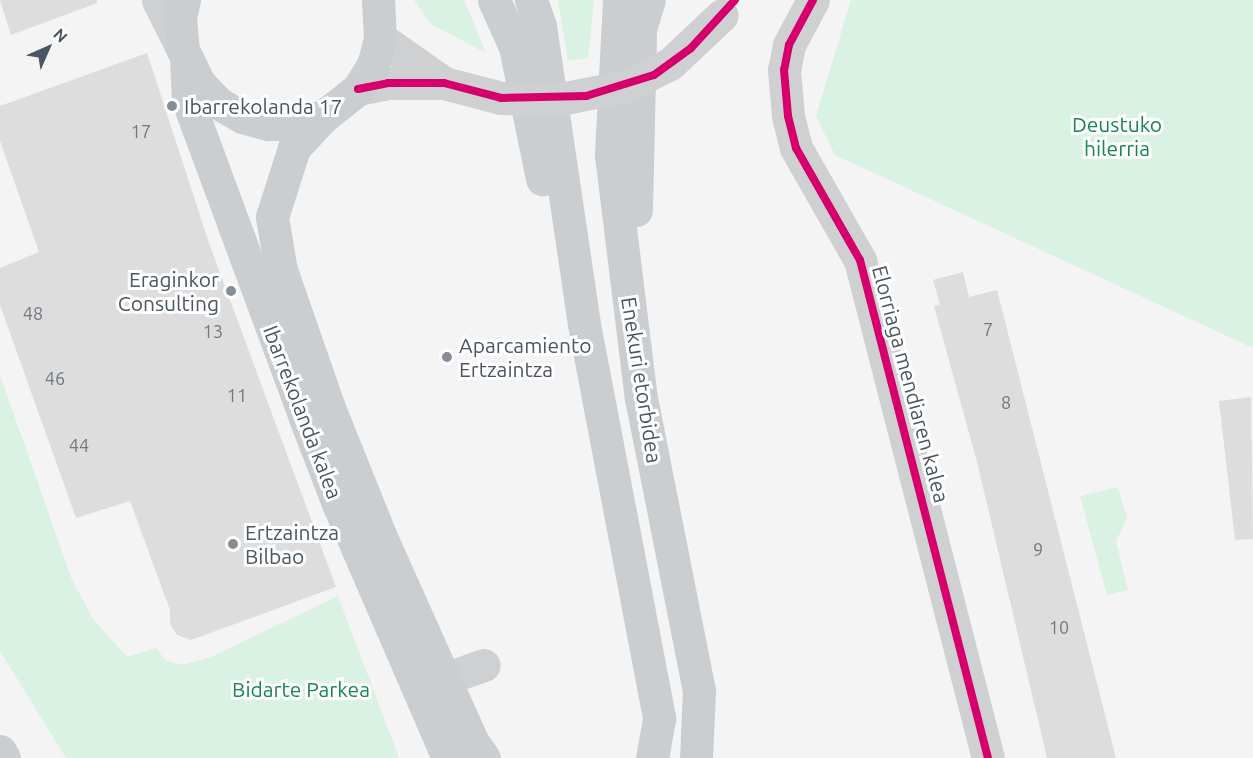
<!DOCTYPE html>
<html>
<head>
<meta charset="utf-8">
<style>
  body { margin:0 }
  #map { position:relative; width:1253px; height:758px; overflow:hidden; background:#f4f4f4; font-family:Ubuntu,sans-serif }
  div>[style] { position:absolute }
  .green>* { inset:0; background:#d9f2e3 }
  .building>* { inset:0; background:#ddddde }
  .minor>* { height:33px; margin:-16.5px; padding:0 16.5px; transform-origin:16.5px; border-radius:16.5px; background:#ced0d2 }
  .major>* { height:33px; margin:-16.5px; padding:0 16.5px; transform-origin:16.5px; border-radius:16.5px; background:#caced1 }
  .minor-bridge>* { height:33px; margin:-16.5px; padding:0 16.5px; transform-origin:16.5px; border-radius:16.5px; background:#ced0d2 }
  .cycleway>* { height:8px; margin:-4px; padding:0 4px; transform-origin:4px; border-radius:4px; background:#d6006c }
  .dots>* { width:16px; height:16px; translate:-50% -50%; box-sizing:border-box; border:3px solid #fff; border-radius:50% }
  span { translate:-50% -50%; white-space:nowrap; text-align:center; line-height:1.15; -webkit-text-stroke:6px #fff; paint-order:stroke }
  .number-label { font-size:18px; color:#707881 }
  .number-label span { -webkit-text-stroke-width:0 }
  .poi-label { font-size:21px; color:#4a5661 }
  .left { translate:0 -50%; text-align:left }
  .right { translate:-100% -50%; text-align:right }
  .park-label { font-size:21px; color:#17864f }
  .street-label { font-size:21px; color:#4a5661 }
  .north { position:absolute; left:18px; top:18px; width:60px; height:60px; -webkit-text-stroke:4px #fff; paint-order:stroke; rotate:45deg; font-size:16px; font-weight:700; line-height:24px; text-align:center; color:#4a5661 }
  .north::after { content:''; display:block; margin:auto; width:21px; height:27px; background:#4a5661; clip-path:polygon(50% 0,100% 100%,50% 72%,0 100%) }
</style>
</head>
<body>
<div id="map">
  <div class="green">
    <div style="clip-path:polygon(414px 0,464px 0,486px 53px,431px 24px)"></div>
    <div style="clip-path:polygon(558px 0,594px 0,588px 58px,568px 61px)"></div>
    <div style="clip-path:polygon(851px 0,1253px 0,1253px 348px,835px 155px,816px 116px)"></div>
    <div style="clip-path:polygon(0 375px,72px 580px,93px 619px,127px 657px,156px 648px,165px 660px,183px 665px,211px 657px,338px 596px,399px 758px,66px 758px,0 651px)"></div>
    <div style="clip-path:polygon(1118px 487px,1127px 518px,1116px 541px,1128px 590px,1107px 595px,1080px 496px)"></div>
  </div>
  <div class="building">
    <div style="clip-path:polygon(0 0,97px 0,97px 3px,11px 35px)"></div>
    <div style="clip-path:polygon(147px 53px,209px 243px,336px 587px,191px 640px,177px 635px,170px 624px,170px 610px,130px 501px,76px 518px,0 305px,0 268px,39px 252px,0 141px,0 106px)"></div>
    <div style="clip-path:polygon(963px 272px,969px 297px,997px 290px,1116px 758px,1047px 758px,977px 462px,934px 306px,940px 305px,933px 280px)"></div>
    <div style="clip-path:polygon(1251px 397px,1253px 539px,1235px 540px,1219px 401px)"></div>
  </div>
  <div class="minor">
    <div style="left:158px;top:0;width:56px;rotate:63.4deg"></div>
    <div style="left:813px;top:0;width:51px;rotate:118.1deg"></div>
    <div style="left:789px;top:45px;width:25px;rotate:101deg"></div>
    <div style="left:784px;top:70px;width:46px;rotate:85deg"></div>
    <div style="left:788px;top:116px;width:33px;rotate:76deg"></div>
    <div style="left:796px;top:148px;width:129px;rotate:60.3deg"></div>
    <div style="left:860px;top:260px;width:514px;rotate:75.59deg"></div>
    <div style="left:380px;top:38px;width:78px;rotate:35.1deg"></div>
    <div style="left:358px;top:89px;width:31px;rotate:-11deg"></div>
    <div style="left:388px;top:83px;width:56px"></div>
    <div style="left:444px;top:679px;width:42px;rotate:-19.3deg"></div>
  </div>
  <div class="major">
    <div style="left:184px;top:0;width:17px;rotate:103deg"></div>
    <div style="left:180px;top:17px;width:33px;rotate:85deg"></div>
    <div style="left:183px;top:50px;width:37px;rotate:64deg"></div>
    <div style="left:199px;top:83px;width:28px;rotate:46deg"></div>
    <div style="left:218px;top:103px;width:28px;rotate:30deg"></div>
    <div style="left:242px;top:117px;width:28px;rotate:15deg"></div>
    <div style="left:269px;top:124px;width:28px"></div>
    <div style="left:297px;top:124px;width:28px;rotate:-17deg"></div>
    <div style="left:324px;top:116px;width:43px;rotate:-38.5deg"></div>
    <div style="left:358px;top:89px;width:28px;rotate:-58deg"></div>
    <div style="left:373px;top:65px;width:28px;rotate:-75deg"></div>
    <div style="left:380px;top:38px;width:38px;rotate:-93deg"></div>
    <div style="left:494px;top:0;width:51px;rotate:65.9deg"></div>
    <div style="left:515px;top:47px;width:135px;rotate:78.4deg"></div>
    <div style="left:531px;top:0;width:28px;rotate:71deg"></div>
    <div style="left:540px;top:26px;width:301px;rotate:81.6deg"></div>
    <div style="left:584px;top:324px;width:402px;rotate:79.2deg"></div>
    <div style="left:659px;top:719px;width:40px;rotate:100deg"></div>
    <div style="left:619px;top:0;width:155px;rotate:93deg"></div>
    <div style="left:611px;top:155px;width:245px;rotate:83deg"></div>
    <div style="left:641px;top:398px;width:298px;rotate:78.8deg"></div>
    <div style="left:699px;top:690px;width:68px;rotate:92.5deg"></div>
    <div style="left:186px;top:58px;width:43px;rotate:87.3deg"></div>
    <div style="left:188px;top:101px;width:338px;rotate:69.7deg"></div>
    <div style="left:305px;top:418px;width:94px;rotate:68.9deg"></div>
    <div style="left:339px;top:506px;width:275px;rotate:66.6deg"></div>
    <div style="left:324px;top:116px;width:44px;rotate:133.2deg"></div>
    <div style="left:294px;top:148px;width:72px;rotate:107.7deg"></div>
    <div style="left:272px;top:217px;width:54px;rotate:80.4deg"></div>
    <div style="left:281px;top:270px;width:146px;rotate:70.8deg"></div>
    <div style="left:329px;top:408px;width:137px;rotate:68.1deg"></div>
    <div style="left:380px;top:535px;width:226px;rotate:65.9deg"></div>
    <div style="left:472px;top:741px;width:21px;rotate:55deg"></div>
    <div style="left:636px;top:210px;width:181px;rotate:-88.7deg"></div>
    <div style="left:640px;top:29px;width:30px;rotate:-73deg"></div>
    <div style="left:0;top:751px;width:8px;rotate:60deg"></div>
  </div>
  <div class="minor-bridge">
    <div style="left:444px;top:83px;width:59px;rotate:14.7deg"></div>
    <div style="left:501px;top:98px;width:59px;rotate:1deg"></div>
    <div style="left:560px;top:99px;width:67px;rotate:-11.1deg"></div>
    <div style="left:626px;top:86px;width:49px;rotate:-26.6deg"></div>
    <div style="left:670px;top:64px;width:71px;rotate:-43.3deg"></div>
  </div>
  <div class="cycleway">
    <div style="left:813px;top:0;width:51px;rotate:118.1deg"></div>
    <div style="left:789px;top:45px;width:25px;rotate:101deg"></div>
    <div style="left:784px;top:70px;width:46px;rotate:85deg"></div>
    <div style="left:788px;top:116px;width:33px;rotate:76deg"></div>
    <div style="left:796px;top:148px;width:129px;rotate:60.3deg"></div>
    <div style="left:860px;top:260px;width:514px;rotate:75.59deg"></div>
    <div style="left:358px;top:89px;width:31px;rotate:-11deg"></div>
    <div style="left:388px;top:83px;width:56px"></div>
    <div style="left:444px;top:83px;width:59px;rotate:14.7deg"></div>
    <div style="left:501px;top:98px;width:85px;rotate:-1.3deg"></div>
    <div style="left:586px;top:96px;width:71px;rotate:-17.2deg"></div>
    <div style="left:654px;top:75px;width:46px;rotate:-36.1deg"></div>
    <div style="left:691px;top:48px;width:65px;rotate:-47.5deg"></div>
  </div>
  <div class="dots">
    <div style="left:172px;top:106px;background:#868d94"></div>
    <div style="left:231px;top:291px;background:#868d94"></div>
    <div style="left:447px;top:357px;background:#868d94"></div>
    <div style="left:233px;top:544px;background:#868d94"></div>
  </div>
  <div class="number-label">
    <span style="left:141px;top:131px">17</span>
    <span style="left:33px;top:313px">48</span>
    <span style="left:988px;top:329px">7</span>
    <span style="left:213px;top:331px">13</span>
    <span style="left:55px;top:378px">46</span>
    <span style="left:237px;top:395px">11</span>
    <span style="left:1006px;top:402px">8</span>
    <span style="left:79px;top:445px">44</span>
    <span style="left:1038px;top:549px">9</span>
    <span style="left:1059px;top:627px">10</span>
  </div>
  <div class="poi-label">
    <span class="left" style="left:184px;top:106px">Ibarrekolanda 17</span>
    <span class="right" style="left:219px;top:291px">Eraginkor<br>Consulting</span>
    <span class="left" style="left:459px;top:357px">Aparcamiento<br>Ertzaintza</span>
    <span class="left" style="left:245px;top:544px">Ertzaintza<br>Bilbao</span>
  </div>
  <div class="park-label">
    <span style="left:1117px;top:136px">Deustuko<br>hilerria</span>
    <span style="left:301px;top:689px">Bidarte Parkea</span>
  </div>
  <div class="street-label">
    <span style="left:642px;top:380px;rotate:81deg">Enekuri etorbidea</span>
    <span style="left:911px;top:384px;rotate:75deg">Elorriaga mendiaren kalea</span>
    <span style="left:303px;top:412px;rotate:69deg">Ibarrekolanda kalea</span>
  </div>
  <div class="north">N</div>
</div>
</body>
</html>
